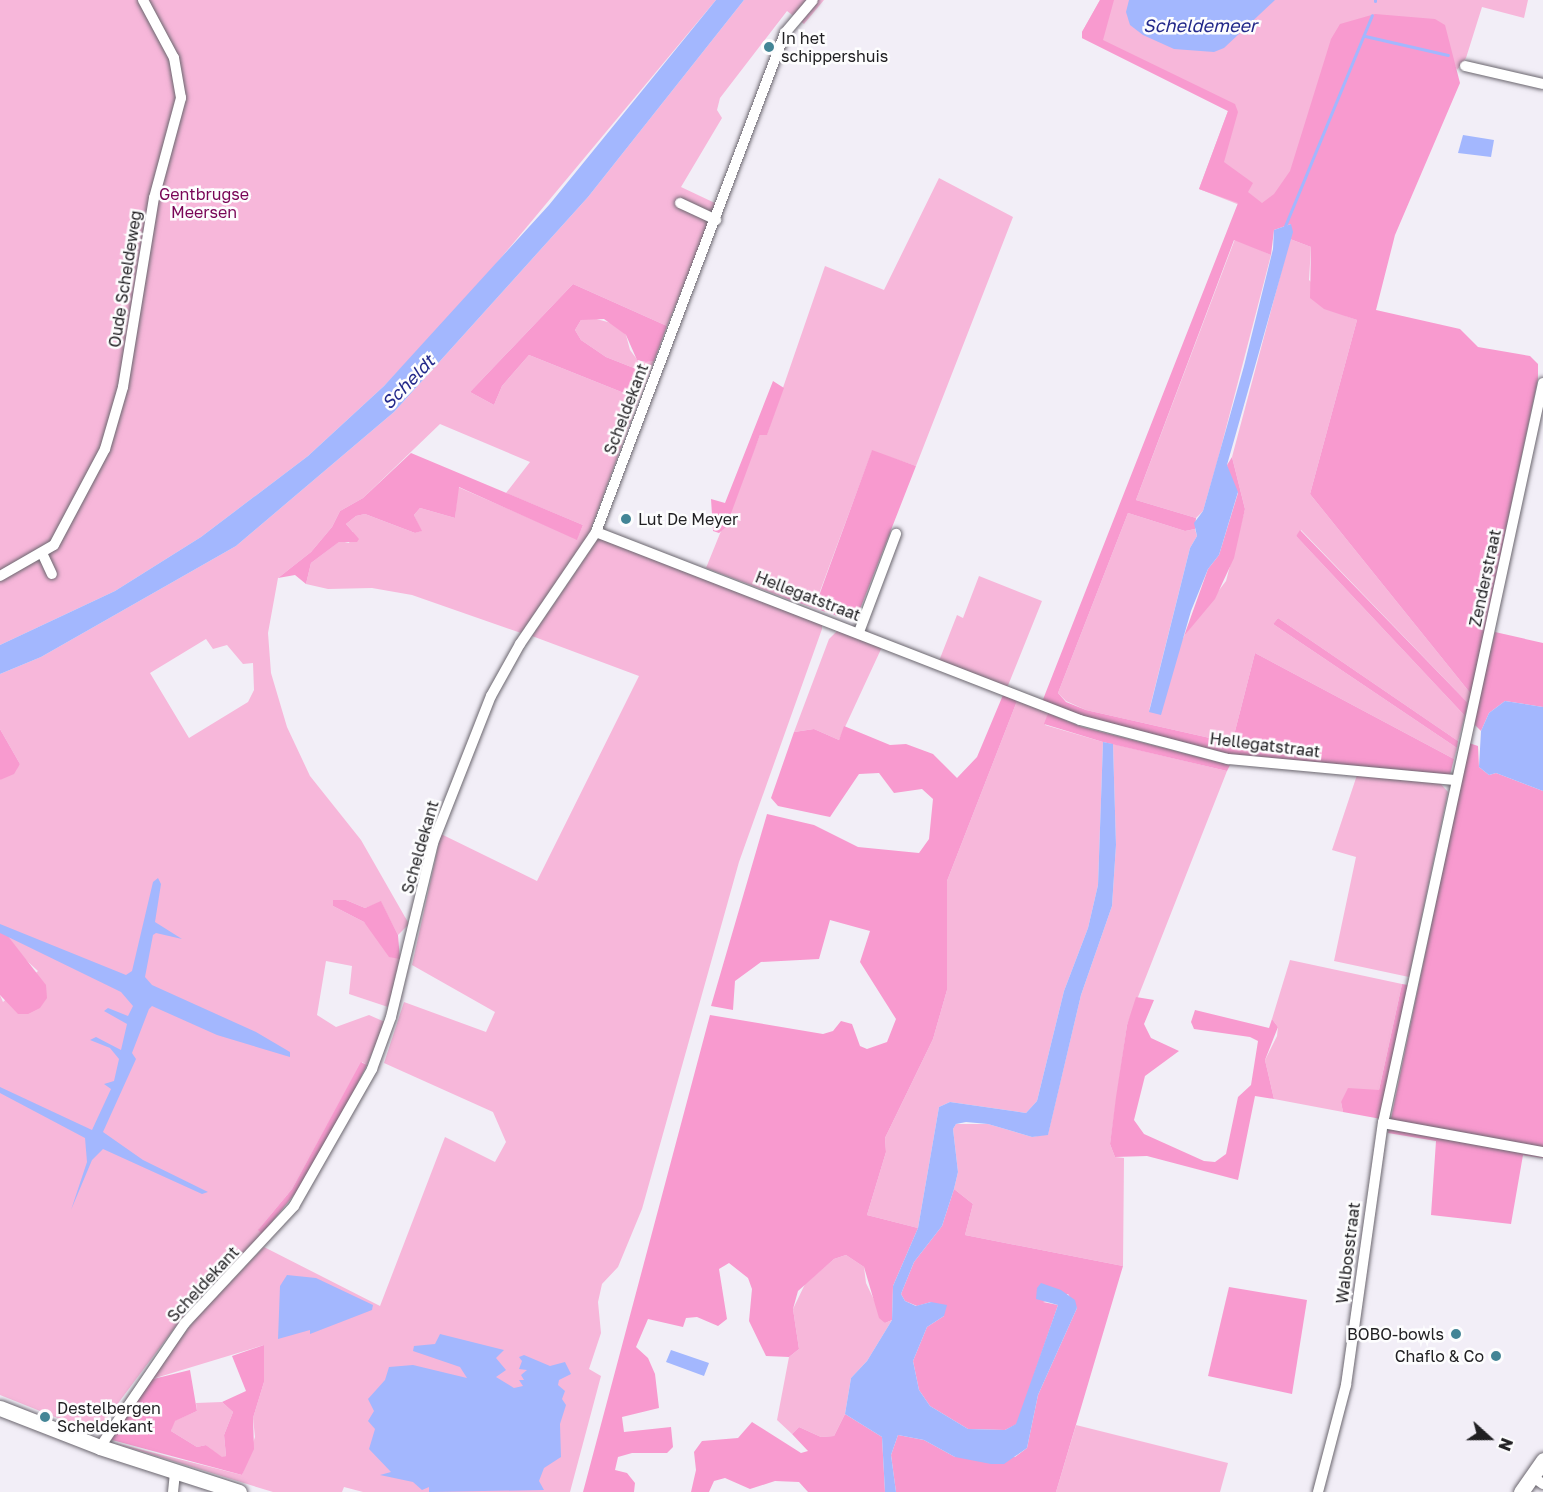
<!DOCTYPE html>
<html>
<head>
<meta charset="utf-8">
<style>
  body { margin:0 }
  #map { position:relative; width:1543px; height:1492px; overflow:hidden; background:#f2eef7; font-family:"Golos Text",sans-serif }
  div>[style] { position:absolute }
  .green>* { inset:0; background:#f7b7da }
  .forest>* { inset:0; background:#f89acf }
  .water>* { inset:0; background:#a3b7fe }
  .stream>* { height:3px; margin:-1.5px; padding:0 1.5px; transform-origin:1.5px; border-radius:1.5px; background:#a3b7fe }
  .roads { filter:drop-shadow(0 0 2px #6a666e) drop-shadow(0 0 2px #6a666e) }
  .street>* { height:10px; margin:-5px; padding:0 5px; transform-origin:5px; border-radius:5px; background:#fff }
  .secondary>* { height:15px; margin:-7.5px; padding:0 7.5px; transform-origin:7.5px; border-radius:7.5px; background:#fff }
  .dots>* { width:16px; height:16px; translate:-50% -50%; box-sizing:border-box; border:3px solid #fdfdfe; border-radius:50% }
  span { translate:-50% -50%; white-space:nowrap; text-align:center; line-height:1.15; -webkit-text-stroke:5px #fdfdfe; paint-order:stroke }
  .poi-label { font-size:16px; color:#212023 }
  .left { translate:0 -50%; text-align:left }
  .right { translate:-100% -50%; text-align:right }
  .park-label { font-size:16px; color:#780456 }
  .street-label { font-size:16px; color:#212023 }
  .water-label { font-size:18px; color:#22288a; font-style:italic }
  .north { position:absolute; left:1459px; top:1408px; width:60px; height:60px; -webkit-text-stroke:4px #fdfdfe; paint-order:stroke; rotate:111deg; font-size:16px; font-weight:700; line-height:24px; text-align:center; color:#212023 }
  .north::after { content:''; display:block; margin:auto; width:21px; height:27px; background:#212023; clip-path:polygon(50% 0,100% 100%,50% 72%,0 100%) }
</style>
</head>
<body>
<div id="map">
  <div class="green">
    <div style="clip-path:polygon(0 0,716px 0,470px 295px,384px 386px,308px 456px,201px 537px,115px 591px,0 645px)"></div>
    <div style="clip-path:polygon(evenodd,744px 0,824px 0,804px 24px,787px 11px,720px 98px,717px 110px,722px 118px,681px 187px,717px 204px,667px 326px,573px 284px,470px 392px,494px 405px,502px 386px,529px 355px,639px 399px,588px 537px,521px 633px,412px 595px,372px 588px,328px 589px,306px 584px,311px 563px,340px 541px,349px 543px,353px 532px,346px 524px,356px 516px,365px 514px,415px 533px,421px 531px,414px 515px,420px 508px,455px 518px,458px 487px,577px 539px,583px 525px,506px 493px,530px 462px,440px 424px,363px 498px,340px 511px,332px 527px,311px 552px,278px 578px,268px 633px,271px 673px,287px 727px,310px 776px,361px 840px,409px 924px,398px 935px,381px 902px,365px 908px,346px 900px,334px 900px,333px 906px,364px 922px,400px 959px,388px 1007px,349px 994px,352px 966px,326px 961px,317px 1015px,336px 1027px,369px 1015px,385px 1022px,367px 1065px,362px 1062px,292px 1189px,259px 1229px,262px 1234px,188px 1310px,101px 1426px,85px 1429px,0 1395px,0 995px,3px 1002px,38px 971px,15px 950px,0 926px,0 780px,20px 764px,0 729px,0 674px,41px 657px,236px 546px,394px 412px,588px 197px,744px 0,206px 639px,213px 649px,227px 645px,243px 664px,253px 663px,254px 690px,248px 702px,189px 738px,150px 673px,206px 639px)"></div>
    <div style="clip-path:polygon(1100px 0,1528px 0,1524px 18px,1482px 7px,1466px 58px,1457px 70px,1451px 57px,1283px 222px,1199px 189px,1228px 111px,1082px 38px,1082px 32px)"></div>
    <div style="clip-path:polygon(939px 178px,1013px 217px,916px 466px,872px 451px,816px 602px,787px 592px,785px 598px,706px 568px,760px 435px,767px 434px,825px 266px,884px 290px)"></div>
    <div style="clip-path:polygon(1235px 239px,1271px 255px,1218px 459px,1203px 511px,1196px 518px,1136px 500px)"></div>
    <div style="clip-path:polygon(1290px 239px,1311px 247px,1309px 280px,1346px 316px,1357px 320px,1310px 494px,1471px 694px,1468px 703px,1301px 530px,1296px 536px,1465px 716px,1458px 741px,1278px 618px,1273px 624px,1457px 748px,1454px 759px,1255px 653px,1232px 743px,1086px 710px,1066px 701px,1058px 693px,1128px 513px,1185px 531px,1195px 529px,1197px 536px,1190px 548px,1149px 711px,1184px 636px,1226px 581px,1245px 509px,1232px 457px)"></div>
    <div style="clip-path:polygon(589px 317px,615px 324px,626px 335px,630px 350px,639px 362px,654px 361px,649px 374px,606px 357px,581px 340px,575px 330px,581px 320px)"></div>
    <div style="clip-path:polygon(602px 538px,822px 625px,822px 629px,739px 862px,642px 1209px,618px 1267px,602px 1284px,598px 1302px,601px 1333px,589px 1369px,601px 1376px,570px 1492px,363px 1492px,344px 1487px,342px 1492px,273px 1492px,111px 1442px,242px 1475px,255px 1437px,253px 1418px,264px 1382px,264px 1345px,149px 1380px,196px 1318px,264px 1247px,380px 1306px,445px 1137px,495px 1162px,506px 1142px,493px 1112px,384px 1063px,404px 1002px,486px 1032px,495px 1012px,412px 965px,441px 834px,537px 881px,639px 676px,532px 636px,597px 540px)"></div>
    <div style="clip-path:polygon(979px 576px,1042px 601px,1007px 688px,939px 661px,957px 615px,963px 618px)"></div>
    <div style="clip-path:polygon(838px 630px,882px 647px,839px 740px,814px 729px,794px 732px,829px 639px)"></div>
    <div style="clip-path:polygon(1017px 701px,1048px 713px,1045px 725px,1103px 742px,1098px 885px,1088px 928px,1064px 991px,1037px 1101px,1026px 1113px,950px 1102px,939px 1107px,918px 1228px,867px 1215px,886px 1152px,885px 1138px,933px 1039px,947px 990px,947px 881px)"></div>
    <div style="clip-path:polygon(1113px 744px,1227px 771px,1127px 1025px,1110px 1144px,1115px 1157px,1124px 1158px,1123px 1266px,965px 1235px,973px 1204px,954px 1189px,958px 1172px,953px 1129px,956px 1124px,988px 1124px,1032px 1137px,1048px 1134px,1081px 995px,1112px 906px,1116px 845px)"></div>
    <div style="clip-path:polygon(1357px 775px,1440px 783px,1448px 792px,1409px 977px,1334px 961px,1356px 857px,1332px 850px)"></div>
    <div style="clip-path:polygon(1290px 960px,1402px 984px,1379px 1090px,1341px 1102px,1343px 1112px,1274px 1099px,1265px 1060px,1277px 1036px,1278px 1027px,1272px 1019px)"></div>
    <div style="clip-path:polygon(846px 1255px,864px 1267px,866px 1283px,885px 1323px,892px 1320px,867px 1361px,851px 1378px,845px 1414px,834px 1436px,821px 1437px,799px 1427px,792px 1434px,777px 1420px,789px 1357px,799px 1349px,793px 1309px,805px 1284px,834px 1259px)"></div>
    <div style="clip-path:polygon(222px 1402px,233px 1412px,224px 1435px,226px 1456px,222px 1458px,206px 1445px,197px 1447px,171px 1431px,174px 1421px,197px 1411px,196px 1403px)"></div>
    <div style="clip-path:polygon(1076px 1425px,1228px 1463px,1220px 1492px,1056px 1492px)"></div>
  </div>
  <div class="forest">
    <div style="clip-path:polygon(1100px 0,1114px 0,1103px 40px,1235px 104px,1238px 112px,1224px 162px,1253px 183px,1248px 192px,1262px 203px,1274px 194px,1290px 171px,1331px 39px,1340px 24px,1375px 14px,1435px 19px,1445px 25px,1460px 83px,1395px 235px,1376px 310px,1460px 329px,1478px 347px,1530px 356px,1538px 364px,1538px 379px,1471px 694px,1310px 494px,1357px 320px,1324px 309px,1310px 298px,1311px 247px,1290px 239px,1291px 224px,1274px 230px,1271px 255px,1234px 240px,1136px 500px,1196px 518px,1195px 529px,1185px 531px,1128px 513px,1058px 693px,1066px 702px,1086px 710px,1232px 743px,1255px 653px,1454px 759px,1450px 775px,1229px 754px,1083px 716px,1042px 702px,1238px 203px,1199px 189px,1228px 111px,1082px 38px,1082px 32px)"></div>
    <div style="clip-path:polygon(573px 284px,667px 326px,654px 361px,646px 362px,637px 360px,626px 335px,604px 319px,581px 320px,575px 330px,581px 340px,606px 357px,649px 374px,639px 399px,529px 355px,502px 386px,494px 405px,470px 392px)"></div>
    <div style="clip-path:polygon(773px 381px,784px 388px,767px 435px,760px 435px,726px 527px,719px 533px,713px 531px,711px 499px,725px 503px)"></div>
    <div style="clip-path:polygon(872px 450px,916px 466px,855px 622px,785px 598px,787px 591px,817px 601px)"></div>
    <div style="clip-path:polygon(411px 453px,583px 525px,577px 540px,459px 487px,455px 518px,420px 508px,414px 515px,422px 531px,415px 533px,365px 514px,356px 516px,346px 524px,359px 539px,357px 542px,339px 542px,311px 563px,306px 584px,295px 575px,278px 578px,311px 552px,332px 527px,340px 511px,363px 498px)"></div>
    <div style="clip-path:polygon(1232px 457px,1245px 509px,1234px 558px,1215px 599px,1184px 636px,1208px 569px,1219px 555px,1238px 493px,1228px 475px,1227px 465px)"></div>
    <div style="clip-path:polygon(1300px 530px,1468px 703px,1465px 716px,1296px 536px)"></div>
    <div style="clip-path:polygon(1278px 618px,1458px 741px,1457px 748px,1273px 624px)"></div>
    <div style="clip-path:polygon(1495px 632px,1543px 643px,1543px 707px,1505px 701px,1489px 713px,1481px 731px,1473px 723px)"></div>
    <div style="clip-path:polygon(1003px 695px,1017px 701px,947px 881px,947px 990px,933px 1039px,885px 1138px,886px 1152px,867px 1215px,918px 1228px,893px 1286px,892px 1320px,885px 1323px,879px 1318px,864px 1267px,846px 1255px,834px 1259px,798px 1291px,793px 1309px,799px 1349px,789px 1357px,766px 1356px,749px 1321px,752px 1289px,748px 1278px,729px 1263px,719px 1269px,727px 1319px,718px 1326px,697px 1317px,686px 1318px,683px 1327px,648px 1319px,636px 1347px,648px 1358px,655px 1374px,659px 1408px,622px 1417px,624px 1432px,671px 1427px,673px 1447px,667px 1453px,632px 1453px,618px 1457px,615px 1470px,627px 1473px,635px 1483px,634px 1492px,583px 1492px,710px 1015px,823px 1034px,833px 1031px,841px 1021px,852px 1024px,860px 1046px,867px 1049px,887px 1042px,896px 1019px,860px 962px,870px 931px,830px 920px,819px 959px,761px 962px,735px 981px,733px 1010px,711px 1006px,767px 814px,814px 825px,858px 847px,919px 853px,929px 839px,933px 799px,922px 789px,894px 793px,879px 773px,859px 774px,830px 817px,778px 806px,771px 798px,794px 732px,814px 729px,839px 740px,844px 726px,890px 745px,906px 744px,933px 754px,957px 778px,977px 757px)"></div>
    <div style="clip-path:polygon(1048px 713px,1082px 727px,1230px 765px,1227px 771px,1103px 742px,1044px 724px)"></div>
    <div style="clip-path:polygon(0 729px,20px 764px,14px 774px,0 780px)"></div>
    <div style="clip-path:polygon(1469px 743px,1478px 746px,1479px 767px,1489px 775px,1496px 773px,1543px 791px,1543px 1158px,1523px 1155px,1511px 1224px,1431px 1215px,1436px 1141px,1388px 1133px)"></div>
    <div style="clip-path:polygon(333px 900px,346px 900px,365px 908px,381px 901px,398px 935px,400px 959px,389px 957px,364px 922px,333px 906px)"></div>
    <div style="clip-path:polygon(0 926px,46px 985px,47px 998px,40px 1008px,28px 1014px,18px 1014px,0 995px)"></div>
    <div style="clip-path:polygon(1402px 984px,1408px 985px,1381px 1119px,1343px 1112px,1341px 1102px,1348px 1088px,1379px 1090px)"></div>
    <div style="clip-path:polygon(1136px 997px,1154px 1000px,1144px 1024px,1151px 1038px,1179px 1051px,1145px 1076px,1134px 1120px,1144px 1134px,1204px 1161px,1215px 1162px,1226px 1154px,1238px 1097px,1251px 1085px,1258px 1041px,1250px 1037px,1194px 1029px,1191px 1022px,1195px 1010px,1269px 1028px,1272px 1019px,1278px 1027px,1265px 1060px,1274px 1099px,1255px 1096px,1238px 1180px,1147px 1156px,1115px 1157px,1110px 1144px,1116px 1097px,1127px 1025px)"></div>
    <div style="clip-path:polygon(361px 1062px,367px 1065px,330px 1138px,298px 1190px,262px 1234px,258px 1230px,292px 1189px)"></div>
    <div style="clip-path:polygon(954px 1189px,973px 1204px,965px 1235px,1123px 1266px,1056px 1492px,896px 1492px,891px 1455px,898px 1435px,924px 1440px,955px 1457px,1015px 1457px,1027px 1448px,1038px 1395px,1077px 1308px,1068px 1294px,1043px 1302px,1058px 1305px,1017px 1424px,1005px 1430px,968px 1429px,930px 1406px,919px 1390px,913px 1361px,927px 1327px,944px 1316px,931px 1302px,917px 1306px,905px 1301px,901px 1294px,914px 1262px,942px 1226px)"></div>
    <div style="clip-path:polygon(1229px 1287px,1307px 1300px,1292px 1394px,1208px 1376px)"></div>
    <div style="clip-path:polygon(264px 1345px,264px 1382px,253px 1418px,254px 1449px,242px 1475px,112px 1440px,111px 1436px,149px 1380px,190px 1370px,197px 1411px,175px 1421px,171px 1431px,197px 1447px,206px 1445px,222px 1457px,226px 1456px,224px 1435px,233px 1412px,222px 1402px,246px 1391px,232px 1356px)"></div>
    <div style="clip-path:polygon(845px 1414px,882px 1437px,885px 1492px,808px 1492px,799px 1482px,775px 1481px,750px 1489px,725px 1478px,714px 1481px,709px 1492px,691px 1492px,696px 1470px,694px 1452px,702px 1441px,738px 1438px,752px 1422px,801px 1453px,808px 1451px,792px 1434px,799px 1427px,821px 1437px,834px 1436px)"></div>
  </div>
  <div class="water">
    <div style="clip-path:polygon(716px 0,744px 0,588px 197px,394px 412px,236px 546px,41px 657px,0 674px,0 645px,115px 591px,201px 537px,308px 456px,384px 386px,549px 205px)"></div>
    <div style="clip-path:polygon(1129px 0,1275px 0,1224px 48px,1214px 52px,1174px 49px,1143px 35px,1130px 25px,1126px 12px)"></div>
    <div style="clip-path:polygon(1463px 135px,1494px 140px,1491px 157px,1458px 153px)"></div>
    <div style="clip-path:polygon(1291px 224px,1293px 232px,1227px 465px,1238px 492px,1219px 555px,1208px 569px,1191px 611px,1161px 715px,1149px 712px,1190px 548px,1197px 536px,1194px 523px,1203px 511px,1244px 366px,1273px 249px,1274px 230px)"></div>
    <div style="clip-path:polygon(1505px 701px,1543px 707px,1543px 791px,1496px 773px,1489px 775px,1479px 767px,1481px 731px,1489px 713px)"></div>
    <div style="clip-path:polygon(1103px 742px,1113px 744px,1116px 845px,1112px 906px,1081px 995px,1048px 1135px,1032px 1137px,988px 1124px,966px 1122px,956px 1124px,953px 1129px,958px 1172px,954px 1189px,942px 1226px,914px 1262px,901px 1294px,905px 1301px,916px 1306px,931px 1302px,947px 1305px,944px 1316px,927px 1327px,913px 1361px,919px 1390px,930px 1406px,968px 1429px,1005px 1430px,1016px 1424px,1058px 1305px,1036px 1299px,1037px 1288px,1041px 1283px,1061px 1290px,1075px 1300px,1077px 1308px,1038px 1395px,1027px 1448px,1004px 1464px,991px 1464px,955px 1457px,924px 1440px,898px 1435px,891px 1455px,896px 1492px,885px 1492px,882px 1437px,845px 1414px,851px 1378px,867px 1361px,892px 1320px,893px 1286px,918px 1228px,939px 1107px,950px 1102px,1026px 1113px,1037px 1101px,1064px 991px,1088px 928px,1098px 885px)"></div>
    <div style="clip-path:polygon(158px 878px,161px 884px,155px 922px,182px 939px,156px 933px,153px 935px,145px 977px,152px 985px,256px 1032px,290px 1052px,290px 1057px,217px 1035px,152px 1006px,149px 1009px,132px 1053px,136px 1059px,103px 1132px,143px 1160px,208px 1192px,202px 1194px,103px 1149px,92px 1160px,71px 1210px,87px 1162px,85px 1138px,0 1093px,0 1087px,92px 1130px,111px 1089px,104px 1084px,114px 1081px,119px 1059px,110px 1048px,90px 1040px,96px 1037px,121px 1050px,127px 1024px,104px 1011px,108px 1008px,128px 1016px,133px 1006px,121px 992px,0 933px,0 924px,126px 975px,132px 971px,153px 882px)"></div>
    <div style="clip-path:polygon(287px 1275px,316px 1278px,373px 1305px,372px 1310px,310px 1334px,310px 1330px,278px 1339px,280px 1286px)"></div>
    <div style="clip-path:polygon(440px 1334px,504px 1350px,496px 1358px,506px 1370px,496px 1377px,514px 1388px,523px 1386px,519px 1380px,524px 1380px,521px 1375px,527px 1370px,519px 1369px,522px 1361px,519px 1357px,524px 1355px,550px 1366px,565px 1362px,571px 1374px,559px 1380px,558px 1385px,565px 1391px,562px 1399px,566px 1405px,560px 1424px,561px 1457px,544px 1468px,539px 1481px,544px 1490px,429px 1492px,429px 1487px,422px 1490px,413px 1482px,380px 1475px,391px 1472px,369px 1449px,375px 1429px,368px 1421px,374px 1411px,368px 1399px,385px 1380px,389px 1367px,413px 1365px,467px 1378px,460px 1367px,413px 1351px,414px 1346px,435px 1344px)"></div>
    <div style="clip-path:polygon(671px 1350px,709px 1363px,704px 1376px,666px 1362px)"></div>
  </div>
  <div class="stream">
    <div style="left:1375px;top:1px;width:1px;rotate:-90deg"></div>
    <div style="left:1365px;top:36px;width:85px;rotate:12.9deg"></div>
    <div style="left:1285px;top:226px;width:228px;rotate:-67.6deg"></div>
  </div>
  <div class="roads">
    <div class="street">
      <div style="left:1465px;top:66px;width:80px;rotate:13deg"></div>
      <div style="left:680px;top:203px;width:40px;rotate:25deg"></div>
      <div style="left:1543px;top:383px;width:757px;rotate:102.2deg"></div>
      <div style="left:1383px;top:1123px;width:163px;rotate:10.3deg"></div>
      <div style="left:596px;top:532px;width:519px;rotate:21.23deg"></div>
      <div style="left:1080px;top:720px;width:153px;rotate:14.8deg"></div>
      <div style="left:1228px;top:759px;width:228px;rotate:5.3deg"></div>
      <div style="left:43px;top:555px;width:21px;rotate:65deg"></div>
      <div style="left:0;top:576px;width:62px;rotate:-29.9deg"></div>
      <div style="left:54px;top:545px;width:109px;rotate:-62deg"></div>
      <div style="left:105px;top:449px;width:65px;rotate:-73.8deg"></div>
      <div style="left:123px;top:387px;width:192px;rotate:-80.7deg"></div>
      <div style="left:154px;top:198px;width:104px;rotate:-74.9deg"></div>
      <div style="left:181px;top:98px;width:41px;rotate:-99.9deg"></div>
      <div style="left:174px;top:58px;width:66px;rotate:-118.1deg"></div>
      <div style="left:859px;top:632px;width:105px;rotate:-69.3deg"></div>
      <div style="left:100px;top:1447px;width:150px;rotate:-55.6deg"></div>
      <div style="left:185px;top:1323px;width:160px;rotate:-47deg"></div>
      <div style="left:294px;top:1206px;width:158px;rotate:-60.3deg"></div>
      <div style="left:372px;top:1069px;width:55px;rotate:-69.9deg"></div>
      <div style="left:391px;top:1017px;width:179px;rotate:-76.4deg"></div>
      <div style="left:433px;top:843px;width:158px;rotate:-68.5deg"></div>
      <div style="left:491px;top:696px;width:60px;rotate:-60.9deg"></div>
      <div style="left:520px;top:644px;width:135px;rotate:-55.8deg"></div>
      <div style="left:596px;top:532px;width:534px;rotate:-69.26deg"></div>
      <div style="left:785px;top:33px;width:43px;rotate:-49.7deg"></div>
      <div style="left:1533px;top:1477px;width:12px;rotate:35deg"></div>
      <div style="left:173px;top:1492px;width:19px;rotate:-84deg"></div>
      <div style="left:1318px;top:1492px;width:111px;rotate:-75.3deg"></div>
      <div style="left:1346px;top:1385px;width:265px;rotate:-82deg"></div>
    </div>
    <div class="secondary">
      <div style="left:0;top:1408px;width:107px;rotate:21.3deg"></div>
      <div style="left:100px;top:1447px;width:146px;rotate:17.9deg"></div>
      <div style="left:1521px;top:1492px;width:39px;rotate:-55deg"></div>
    </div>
  </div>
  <div class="dots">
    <div style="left:769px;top:47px;background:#438596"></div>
    <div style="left:626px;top:519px;background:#438596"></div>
    <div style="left:1456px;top:1334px;background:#438596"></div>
    <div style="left:1496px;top:1356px;background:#438596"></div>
    <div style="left:45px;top:1417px;background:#438596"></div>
  </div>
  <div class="poi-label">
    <span class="left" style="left:781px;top:47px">In het<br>schippershuis</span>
    <span class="left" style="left:638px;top:519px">Lut De Meyer</span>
    <span class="right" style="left:1444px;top:1334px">BOBO-bowls</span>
    <span class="right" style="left:1484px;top:1356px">Chaflo &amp; Co</span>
    <span class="left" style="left:57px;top:1417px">Destelbergen<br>Scheldekant</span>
  </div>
  <div class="park-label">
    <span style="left:204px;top:203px">Gentbrugse<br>Meersen</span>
  </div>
  <div class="street-label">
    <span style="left:125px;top:279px;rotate:-81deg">Oude Scheldeweg</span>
    <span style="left:626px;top:409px;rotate:-69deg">Scheldekant</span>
    <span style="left:1485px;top:578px;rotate:-78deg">Zenderstraat</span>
    <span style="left:808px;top:596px;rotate:21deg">Hellegatstraat</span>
    <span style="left:1265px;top:745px;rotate:7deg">Hellegatstraat</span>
    <span style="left:420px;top:847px;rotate:-74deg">Scheldekant</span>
    <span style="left:1348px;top:1253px;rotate:-83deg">Walbosstraat</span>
    <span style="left:203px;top:1284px;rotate:-47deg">Scheldekant</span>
  </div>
  <div class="water-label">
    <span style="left:1200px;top:25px">Scheldemeer</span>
    <span style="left:408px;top:382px;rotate:-46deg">Scheldt</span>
  </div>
  <div class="north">N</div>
</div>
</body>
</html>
